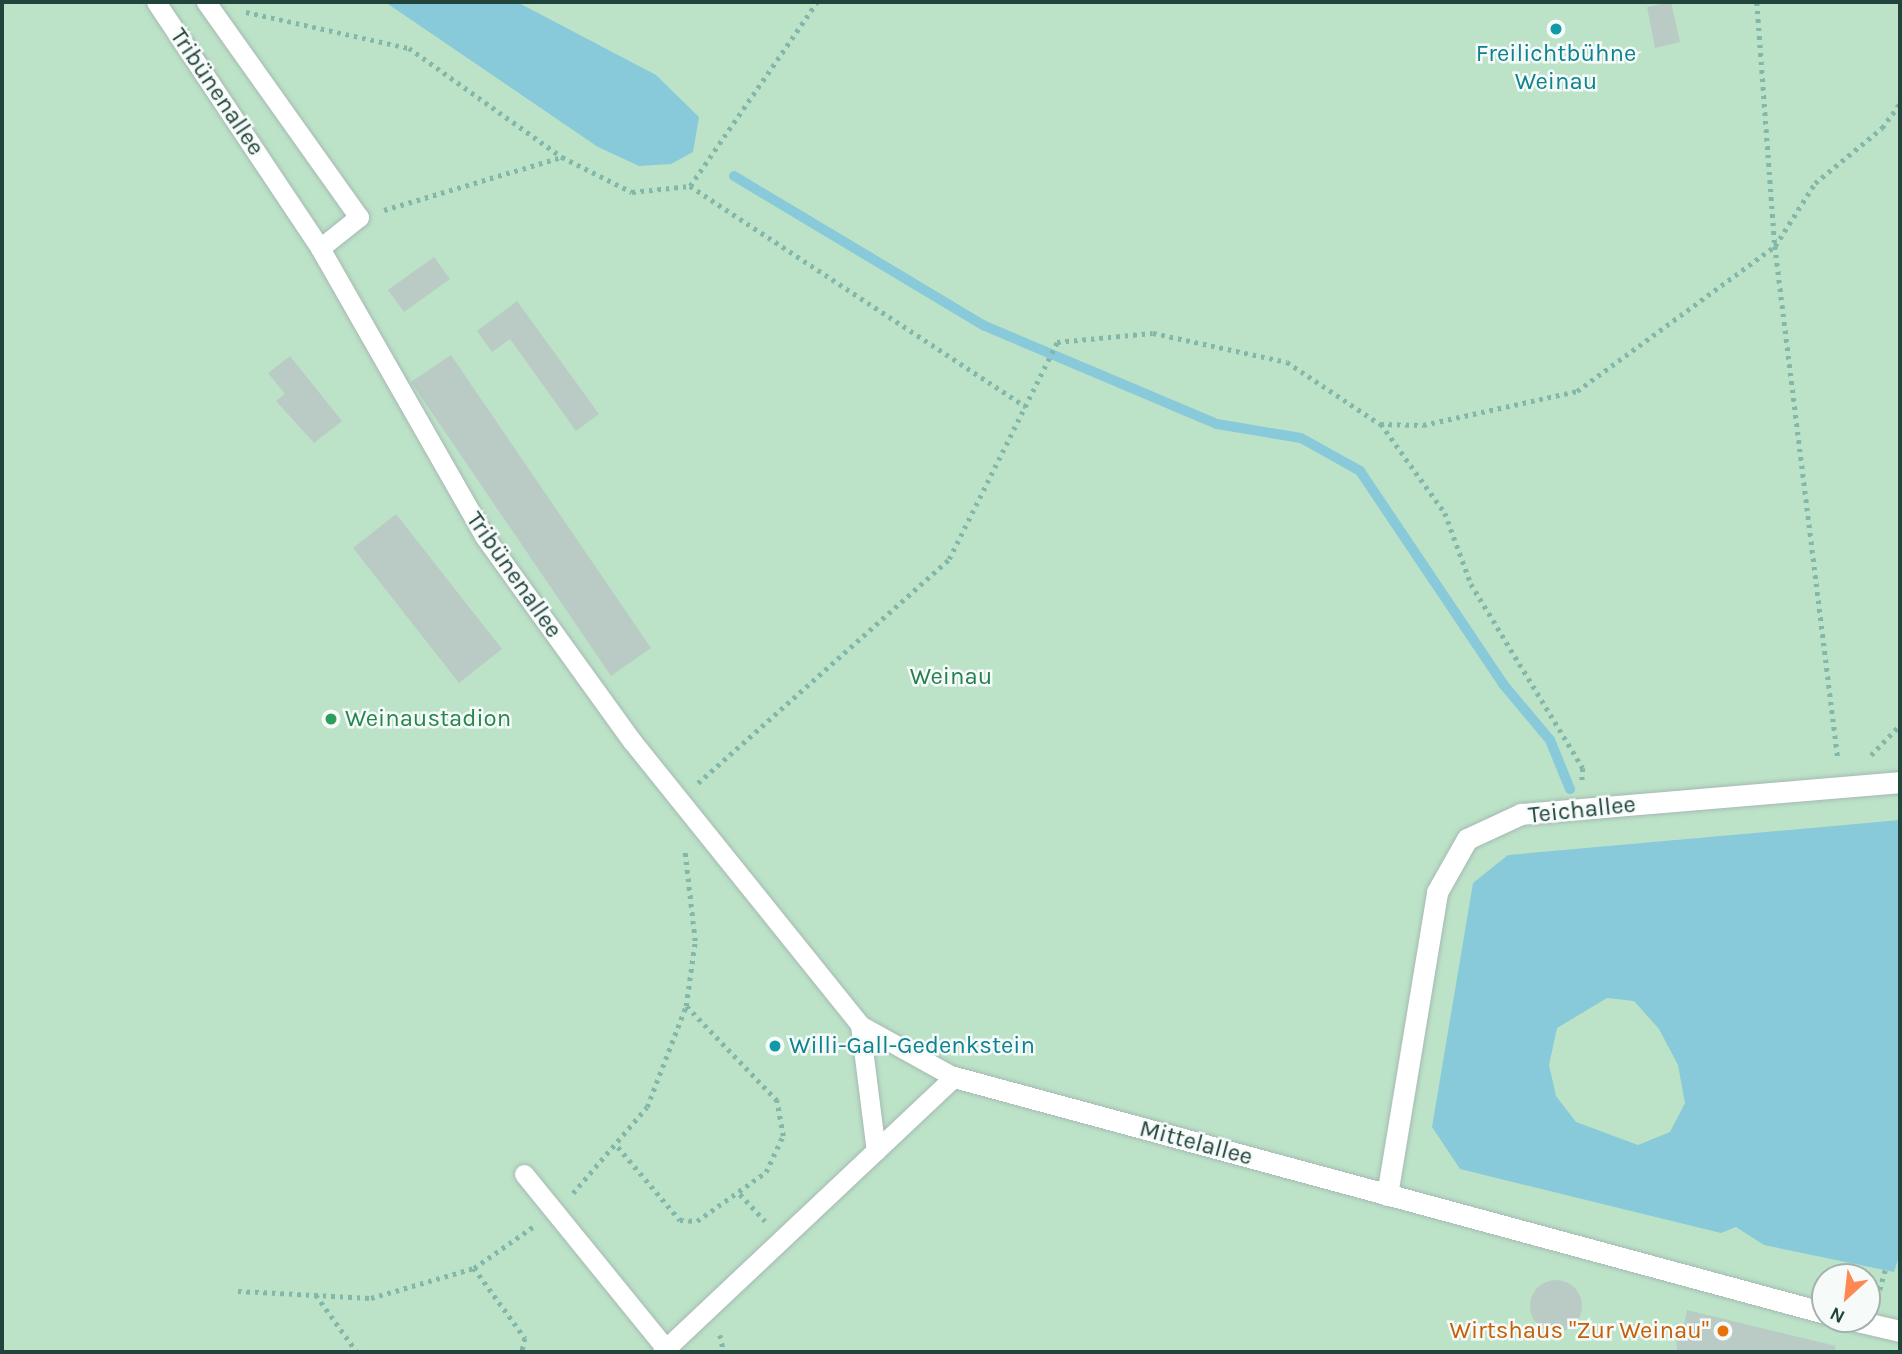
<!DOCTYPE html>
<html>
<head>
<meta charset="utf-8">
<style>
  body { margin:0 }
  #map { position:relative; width:1902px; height:1354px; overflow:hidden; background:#e5f0eb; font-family:Karla,sans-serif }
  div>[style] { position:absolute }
  .green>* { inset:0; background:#bce3c8 }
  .water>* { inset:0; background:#88c9da }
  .stream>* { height:10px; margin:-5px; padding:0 5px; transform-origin:5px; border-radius:5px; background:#88c9da }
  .building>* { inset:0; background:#bacbc5 }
  .round { border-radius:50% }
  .path>* { height:4.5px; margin-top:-2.25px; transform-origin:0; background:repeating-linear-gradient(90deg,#82b7a9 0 3.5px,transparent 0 8.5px) }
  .roads { filter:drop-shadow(0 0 2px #a6b9b3) drop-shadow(0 0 2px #a6b9b3) }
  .lane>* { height:19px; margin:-9.5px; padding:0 9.5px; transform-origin:9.5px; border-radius:9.5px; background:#fff }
  .street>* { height:21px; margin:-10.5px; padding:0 10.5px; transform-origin:10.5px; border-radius:10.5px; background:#fff }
  .dots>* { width:19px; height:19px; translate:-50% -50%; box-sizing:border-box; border:4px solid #f6fbf9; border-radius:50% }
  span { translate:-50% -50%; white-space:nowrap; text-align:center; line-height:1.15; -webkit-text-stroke:5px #f6fbf9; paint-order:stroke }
  .culture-label { font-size:24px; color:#0d838f }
  .left { translate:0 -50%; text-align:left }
  .street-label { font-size:24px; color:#21443d }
  .park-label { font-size:24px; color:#26804e }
  .leisure-label { font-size:24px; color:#27864d }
  .food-label { font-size:24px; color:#c56008 }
  .right { translate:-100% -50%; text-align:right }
  .frame { position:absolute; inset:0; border:4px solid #21443d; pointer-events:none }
  .north { position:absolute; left:1811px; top:1263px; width:70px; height:70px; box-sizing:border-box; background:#f6fbf9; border:2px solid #a1b2ae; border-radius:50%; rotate:207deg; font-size:19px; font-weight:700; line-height:28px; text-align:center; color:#21443d }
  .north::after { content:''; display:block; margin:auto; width:24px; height:32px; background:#ff8754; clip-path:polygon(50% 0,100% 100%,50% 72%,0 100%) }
</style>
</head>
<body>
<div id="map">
  <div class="green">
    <div style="clip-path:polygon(evenodd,2px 2px,1900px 2px,1900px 1352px,2px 1352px,2px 2px,1825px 1277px,1867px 1277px,1867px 1319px,1825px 1319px,1825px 1277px)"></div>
  </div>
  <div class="water">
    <div style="clip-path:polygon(385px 2px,517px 2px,656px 75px,699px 117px,693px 152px,671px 164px,639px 166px,598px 147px)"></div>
    <div style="clip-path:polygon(evenodd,1900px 820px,1900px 1253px,1894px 1272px,1764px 1245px,1736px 1227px,1721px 1233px,1460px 1169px,1432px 1127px,1473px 883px,1508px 855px,1900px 820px,1607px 998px,1634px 1001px,1659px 1029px,1678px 1065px,1685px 1103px,1670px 1132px,1638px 1145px,1576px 1122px,1556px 1096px,1549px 1065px,1557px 1028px,1607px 998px)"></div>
  </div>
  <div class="stream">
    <div style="left:734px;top:176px;width:292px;rotate:30.9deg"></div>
    <div style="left:985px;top:326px;width:252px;rotate:22.9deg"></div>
    <div style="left:1217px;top:424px;width:85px;rotate:9.5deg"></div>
    <div style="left:1301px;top:438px;width:68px;rotate:29.2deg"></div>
    <div style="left:1360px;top:471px;width:257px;rotate:56.1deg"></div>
    <div style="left:1503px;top:684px;width:73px;rotate:50deg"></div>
    <div style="left:1550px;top:740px;width:53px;rotate:67.8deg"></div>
  </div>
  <div class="building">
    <div style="clip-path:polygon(1671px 2px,1680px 42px,1655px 48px,1647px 7px)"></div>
    <div style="clip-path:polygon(434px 257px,450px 279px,404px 312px,388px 290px)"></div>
    <div style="clip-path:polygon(517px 301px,599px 414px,576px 431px,510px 339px,492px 352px,477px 331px)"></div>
    <div style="clip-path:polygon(451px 355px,651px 648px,611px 676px,411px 382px)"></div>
    <div style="clip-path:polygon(290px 356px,342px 421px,314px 443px,276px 401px,285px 394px,268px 373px)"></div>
    <div style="clip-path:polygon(396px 514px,502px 649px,459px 683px,353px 548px)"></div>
    <div class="round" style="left:1530px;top:1280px;width:52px;height:52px"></div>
    <div style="clip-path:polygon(1687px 1310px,1836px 1346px,1834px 1352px,1677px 1352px,1675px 1323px,1684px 1325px)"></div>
  </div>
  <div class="path">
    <div style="left:1757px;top:2px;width:245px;rotate:85.8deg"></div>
    <div style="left:1775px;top:246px;width:517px;rotate:83deg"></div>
    <div style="left:246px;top:12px;width:167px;rotate:12.5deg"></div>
    <div style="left:409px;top:48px;width:188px;rotate:35.5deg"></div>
    <div style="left:562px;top:157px;width:78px;rotate:26.6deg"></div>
    <div style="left:632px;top:192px;width:58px;rotate:-5.9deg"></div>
    <div style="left:690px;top:186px;width:402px;rotate:33.3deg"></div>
    <div style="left:690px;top:186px;width:224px;rotate:-55.4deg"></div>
    <div style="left:384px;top:210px;width:186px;rotate:-16.6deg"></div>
    <div style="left:1381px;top:424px;width:110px;rotate:54.3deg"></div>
    <div style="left:1445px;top:513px;width:76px;rotate:69.9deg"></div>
    <div style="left:1471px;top:584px;width:215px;rotate:58.7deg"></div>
    <div style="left:1583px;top:768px;width:14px;rotate:94deg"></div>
    <div style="left:1871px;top:755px;width:42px;rotate:-46deg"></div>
    <div style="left:698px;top:783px;width:336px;rotate:-41.7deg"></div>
    <div style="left:949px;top:559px;width:242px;rotate:-63.5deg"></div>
    <div style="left:1057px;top:342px;width:96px;rotate:-5.4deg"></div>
    <div style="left:1153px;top:333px;width:137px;rotate:12.2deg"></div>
    <div style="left:1287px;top:362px;width:112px;rotate:33.7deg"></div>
    <div style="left:1380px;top:424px;width:43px;rotate:1.3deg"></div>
    <div style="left:1423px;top:425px;width:158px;rotate:-12.4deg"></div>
    <div style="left:1577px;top:391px;width:245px;rotate:-36.2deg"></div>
    <div style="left:1775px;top:246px;width:75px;rotate:-57.6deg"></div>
    <div style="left:1815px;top:183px;width:87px;rotate:-39.4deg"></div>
    <div style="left:1882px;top:128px;width:31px;rotate:-54deg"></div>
    <div style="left:618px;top:1147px;width:96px;rotate:49.7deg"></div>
    <div style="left:680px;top:1220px;width:17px;rotate:3deg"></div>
    <div style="left:697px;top:1221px;width:85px;rotate:-35.4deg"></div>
    <div style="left:766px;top:1172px;width:40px;rotate:-65deg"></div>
    <div style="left:783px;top:1136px;width:36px;rotate:-100deg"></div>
    <div style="left:777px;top:1101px;width:132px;rotate:-133.8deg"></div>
    <div style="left:573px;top:1193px;width:113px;rotate:-49.3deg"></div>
    <div style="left:647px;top:1107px;width:108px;rotate:-68.9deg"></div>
    <div style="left:686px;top:1006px;width:66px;rotate:-82.1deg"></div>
    <div style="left:695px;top:941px;width:89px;rotate:-96.5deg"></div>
    <div style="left:740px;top:1194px;width:37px;rotate:47deg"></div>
    <div style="left:474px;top:1268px;width:87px;rotate:53.9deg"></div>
    <div style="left:525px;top:1338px;width:14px;rotate:102deg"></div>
    <div style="left:238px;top:1291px;width:133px;rotate:3deg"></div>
    <div style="left:371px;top:1298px;width:107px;rotate:-16.2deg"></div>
    <div style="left:474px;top:1268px;width:73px;rotate:-35deg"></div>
    <div style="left:316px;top:1295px;width:70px;rotate:54.3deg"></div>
    <div style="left:1877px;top:1298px;width:29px;rotate:-74deg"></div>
    <div style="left:720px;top:1335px;width:17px;rotate:77deg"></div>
  </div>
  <div class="roads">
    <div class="lane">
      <div style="left:156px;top:2px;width:296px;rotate:56.3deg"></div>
      <div style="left:320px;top:248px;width:331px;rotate:60.3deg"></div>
      <div style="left:484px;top:536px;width:253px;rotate:54.2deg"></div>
      <div style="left:632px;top:741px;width:364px;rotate:51.2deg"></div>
      <div style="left:860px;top:1025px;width:107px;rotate:29deg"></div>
      <div style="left:954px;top:1077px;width:401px;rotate:136.7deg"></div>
      <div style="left:206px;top:2px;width:264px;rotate:54.6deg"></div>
      <div style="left:359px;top:217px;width:50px;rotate:141.5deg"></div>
      <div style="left:860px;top:1025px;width:127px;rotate:82.8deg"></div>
      <div style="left:524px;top:1174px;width:225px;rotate:50.9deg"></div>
    </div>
    <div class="street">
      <div style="left:954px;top:1077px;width:902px;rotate:15.16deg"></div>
      <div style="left:1387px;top:1195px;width:307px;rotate:-80.6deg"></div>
      <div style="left:1437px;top:892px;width:61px;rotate:-60.5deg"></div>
      <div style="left:1467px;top:839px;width:60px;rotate:-24.8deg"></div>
      <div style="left:1521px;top:814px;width:380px;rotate:-4.8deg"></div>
      <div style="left:1848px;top:1319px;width:53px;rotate:13deg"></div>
    </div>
  </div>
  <div class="dots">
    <div style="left:1556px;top:29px;background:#0f9aa8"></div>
    <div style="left:331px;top:719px;background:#2e9e5b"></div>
    <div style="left:775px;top:1046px;background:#0f9aa8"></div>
    <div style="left:1723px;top:1331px;background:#e8710a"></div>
  </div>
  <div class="culture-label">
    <span style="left:1556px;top:68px">Freilichtbühne<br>Weinau</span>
    <span class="left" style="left:789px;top:1046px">Willi-Gall-Gedenkstein</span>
  </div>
  <div class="street-label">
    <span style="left:217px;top:92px;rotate:56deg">Tribünenallee</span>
    <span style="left:514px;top:575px;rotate:55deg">Tribünenallee</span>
    <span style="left:1582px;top:810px;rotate:-6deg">Teichallee</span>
    <span style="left:1196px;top:1143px;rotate:15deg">Mittelallee</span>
  </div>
  <div class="park-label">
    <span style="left:951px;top:677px">Weinau</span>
  </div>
  <div class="leisure-label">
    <span class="left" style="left:345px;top:719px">Weinaustadion</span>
  </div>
  <div class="food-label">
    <span class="right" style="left:1709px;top:1331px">Wirtshaus "Zur Weinau"</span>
  </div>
  <div class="frame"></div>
  <div class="north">N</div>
</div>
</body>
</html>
